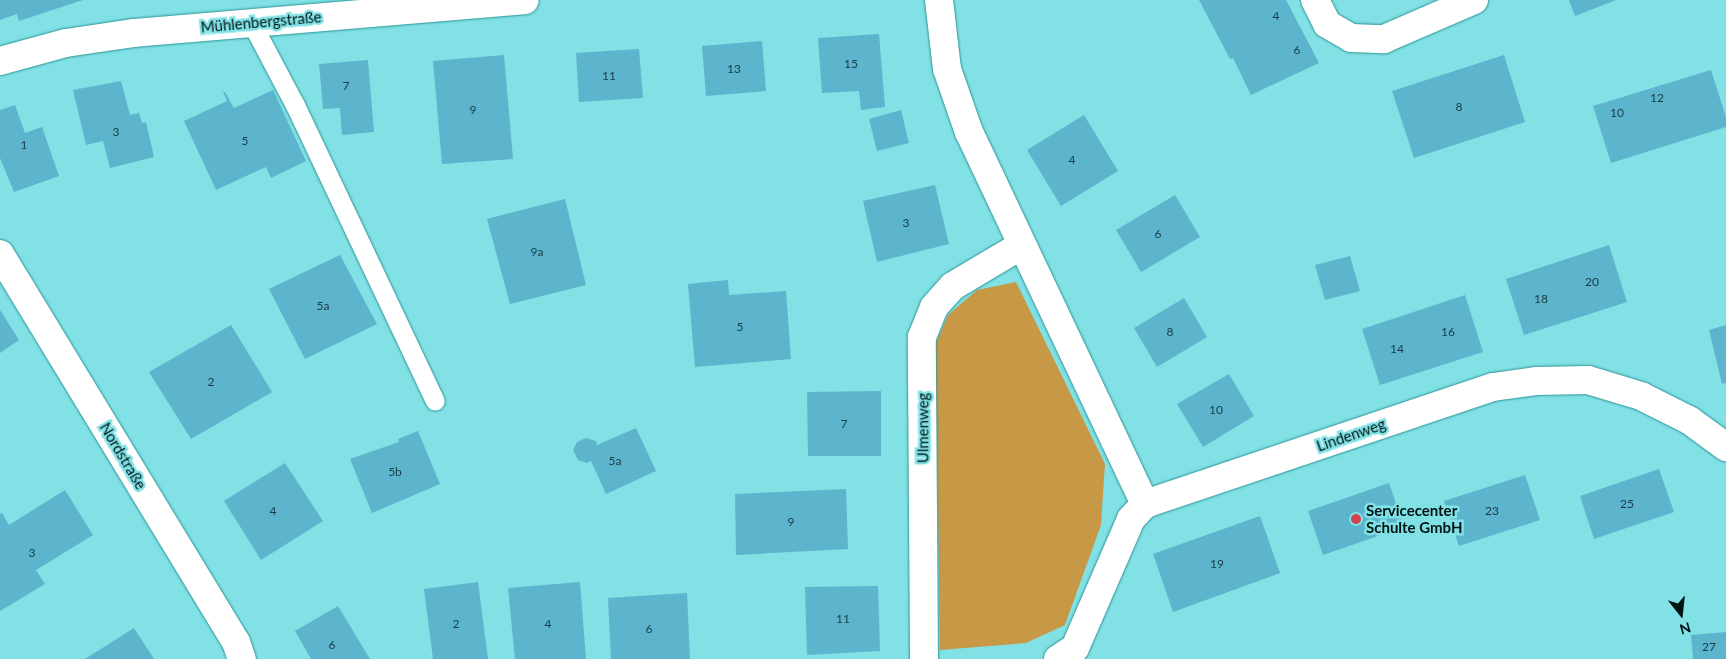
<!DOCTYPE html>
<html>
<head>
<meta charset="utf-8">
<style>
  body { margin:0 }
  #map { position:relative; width:1726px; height:659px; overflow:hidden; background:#81e1e5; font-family:Lato,sans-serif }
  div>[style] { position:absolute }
  .green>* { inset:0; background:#c79947 }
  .building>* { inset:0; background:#5db4cd }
  .roads { filter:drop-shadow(0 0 1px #2c9397) drop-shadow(0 0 1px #2c9397) }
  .lane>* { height:19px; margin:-9.5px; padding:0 9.5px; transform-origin:9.5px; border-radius:9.5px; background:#fff }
  .street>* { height:28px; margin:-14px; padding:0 14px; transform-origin:14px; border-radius:14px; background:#fff }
  .dots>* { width:14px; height:14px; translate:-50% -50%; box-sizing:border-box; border:2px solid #81e1e5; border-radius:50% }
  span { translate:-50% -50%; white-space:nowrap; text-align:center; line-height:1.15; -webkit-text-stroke:5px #81e1e5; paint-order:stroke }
  .number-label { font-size:12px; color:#183c43 }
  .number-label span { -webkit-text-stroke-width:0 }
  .street-label { font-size:15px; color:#011415 }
  .poi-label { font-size:15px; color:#011415; font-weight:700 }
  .left { translate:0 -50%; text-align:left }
  .north { position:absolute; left:1656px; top:589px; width:50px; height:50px; -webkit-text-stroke:4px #81e1e5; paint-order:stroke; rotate:164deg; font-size:14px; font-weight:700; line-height:20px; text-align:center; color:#011415 }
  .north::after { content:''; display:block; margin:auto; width:18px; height:22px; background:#011415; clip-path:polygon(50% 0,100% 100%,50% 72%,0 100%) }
</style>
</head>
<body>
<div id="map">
  <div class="green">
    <div style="clip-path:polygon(1016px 282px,1105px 464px,1101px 525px,1065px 625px,1026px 643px,940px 650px,937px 431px,932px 352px,948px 315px,977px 290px)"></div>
  </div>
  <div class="building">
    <div style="clip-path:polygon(0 0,83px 0,19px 21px,17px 14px,0 20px)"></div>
    <div style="clip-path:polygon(1199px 0,1286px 0,1319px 63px,1251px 95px,1233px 58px,1230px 59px)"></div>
    <div style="clip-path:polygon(1569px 0,1616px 0,1575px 16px)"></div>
    <div style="clip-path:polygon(879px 34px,885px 107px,861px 110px,859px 91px,822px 93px,818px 38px)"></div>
    <div style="clip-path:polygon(762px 41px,766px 91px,706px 96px,702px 46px)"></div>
    <div style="clip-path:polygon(639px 49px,643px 98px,579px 102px,576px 53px)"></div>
    <div style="clip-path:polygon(504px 55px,513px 159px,442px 164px,433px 61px)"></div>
    <div style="clip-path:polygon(1504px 55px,1525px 122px,1414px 158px,1392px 91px)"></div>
    <div style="clip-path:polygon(368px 60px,374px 132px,342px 135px,340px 108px,323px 109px,319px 64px)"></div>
    <div style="clip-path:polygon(1711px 70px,1726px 117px,1726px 127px,1611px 163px,1593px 106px)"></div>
    <div style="clip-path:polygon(121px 81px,130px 115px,139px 113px,142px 123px,146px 122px,154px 157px,110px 168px,103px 141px,86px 145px,73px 90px)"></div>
    <div style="clip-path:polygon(273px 90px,306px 161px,271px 178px,266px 167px,216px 190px,184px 121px,227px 101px,223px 92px,225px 92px,234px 108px)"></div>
    <div style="clip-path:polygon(15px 105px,25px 133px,42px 127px,59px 176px,14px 192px,0 158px,0 110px)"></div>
    <div style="clip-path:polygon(901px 110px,909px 143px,877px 151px,869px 119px)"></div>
    <div style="clip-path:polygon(1084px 115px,1118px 171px,1061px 206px,1027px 150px)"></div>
    <div style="clip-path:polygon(935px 185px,949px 244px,877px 262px,863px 201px)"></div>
    <div style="clip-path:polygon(1175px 195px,1200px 237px,1141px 272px,1116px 230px)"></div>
    <div style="clip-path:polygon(565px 199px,586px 285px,510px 304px,487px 219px)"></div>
    <div style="clip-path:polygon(1609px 245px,1627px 302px,1524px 335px,1506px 279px)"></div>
    <div style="clip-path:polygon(340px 255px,377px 324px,305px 359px,269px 289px)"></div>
    <div style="clip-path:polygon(1350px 256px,1360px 291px,1325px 300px,1315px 265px)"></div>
    <div style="clip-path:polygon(728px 280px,729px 295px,786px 291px,791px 359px,695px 367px,688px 284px)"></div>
    <div style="clip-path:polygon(1465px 295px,1483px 352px,1380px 385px,1362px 329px)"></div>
    <div style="clip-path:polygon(1184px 298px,1207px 337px,1157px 367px,1134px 328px)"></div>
    <div style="clip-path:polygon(0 310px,19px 340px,0 353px)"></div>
    <div style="clip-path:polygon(231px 325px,272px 392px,191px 439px,149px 372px)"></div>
    <div style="clip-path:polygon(1726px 325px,1726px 383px,1722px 384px,1709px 330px)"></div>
    <div style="clip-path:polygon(1229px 374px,1254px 416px,1203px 447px,1177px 404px)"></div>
    <div style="clip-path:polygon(881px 391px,881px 456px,808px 456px,807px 392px)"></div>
    <div style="clip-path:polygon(636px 428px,656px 471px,606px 494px,591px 461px,587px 463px,578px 460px,573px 450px,577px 442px,586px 438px,596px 441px,597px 445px)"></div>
    <div style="clip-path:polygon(418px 431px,440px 484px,372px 513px,350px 459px,399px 442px,398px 439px)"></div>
    <div style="clip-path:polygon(285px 463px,323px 521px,261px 560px,224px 501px)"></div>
    <div style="clip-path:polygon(1659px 469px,1674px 512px,1594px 539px,1580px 496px)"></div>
    <div style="clip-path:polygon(1525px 475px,1540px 520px,1459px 546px,1444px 501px)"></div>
    <div style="clip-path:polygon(1389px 483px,1404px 527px,1323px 555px,1308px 511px)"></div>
    <div style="clip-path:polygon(846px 489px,848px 549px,736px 555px,735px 494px)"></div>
    <div style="clip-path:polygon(65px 490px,93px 535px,36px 570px,45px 584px,0 611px,0 514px,2px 513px,9px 525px)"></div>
    <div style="clip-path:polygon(1260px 516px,1280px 573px,1173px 612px,1153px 554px)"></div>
    <div style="clip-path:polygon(478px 582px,488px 659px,433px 659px,424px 589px)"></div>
    <div style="clip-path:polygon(580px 582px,586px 659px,515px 659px,508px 588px)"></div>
    <div style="clip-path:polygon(878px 586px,880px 651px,807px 655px,805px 587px)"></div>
    <div style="clip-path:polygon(687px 593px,690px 659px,611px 659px,608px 598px)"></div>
    <div style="clip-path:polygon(338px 606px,370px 659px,311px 659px,295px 631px)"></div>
    <div style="clip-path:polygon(134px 628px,154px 659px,85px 659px)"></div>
    <div style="clip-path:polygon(1726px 632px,1726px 659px,1693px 659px,1691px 635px)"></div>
  </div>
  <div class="roads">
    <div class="lane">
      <div style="left:251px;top:22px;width:94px;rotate:62.1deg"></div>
      <div style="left:295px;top:105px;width:327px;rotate:64.7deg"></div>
    </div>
    <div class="street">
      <div style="left:939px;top:0;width:69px;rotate:83.4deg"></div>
      <div style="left:947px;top:69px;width:67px;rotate:70.8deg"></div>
      <div style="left:969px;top:132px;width:412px;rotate:64.7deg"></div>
      <div style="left:1315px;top:0;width:27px;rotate:63deg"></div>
      <div style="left:1327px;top:24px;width:28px;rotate:30deg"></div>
      <div style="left:1351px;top:38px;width:33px;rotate:2deg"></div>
      <div style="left:1384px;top:39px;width:98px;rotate:-23.4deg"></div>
      <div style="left:0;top:61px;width:68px;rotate:-15.3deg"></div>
      <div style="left:66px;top:43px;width:69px;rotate:-8.4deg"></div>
      <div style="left:134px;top:33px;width:392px;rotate:-4.8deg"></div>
      <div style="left:0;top:254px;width:454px;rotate:58.7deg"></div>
      <div style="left:236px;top:642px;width:18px;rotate:71deg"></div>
      <div style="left:924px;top:659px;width:322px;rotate:-90.4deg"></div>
      <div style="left:922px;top:337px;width:32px;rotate:-68deg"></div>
      <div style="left:934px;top:307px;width:28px;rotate:-48deg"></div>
      <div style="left:953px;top:286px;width:80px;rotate:-30.7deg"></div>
      <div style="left:1058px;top:659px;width:20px;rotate:-33deg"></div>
      <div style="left:1075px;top:648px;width:141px;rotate:-66.5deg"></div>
      <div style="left:1131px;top:519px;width:21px;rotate:-47deg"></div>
      <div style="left:1145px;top:504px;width:367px;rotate:-18.6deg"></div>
      <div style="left:1493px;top:387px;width:43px;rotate:-7.9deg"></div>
      <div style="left:1536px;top:381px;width:52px;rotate:-1.1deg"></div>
      <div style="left:1588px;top:380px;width:55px;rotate:16.8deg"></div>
      <div style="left:1641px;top:396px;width:54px;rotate:26.6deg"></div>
      <div style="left:1689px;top:420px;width:46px;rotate:36.1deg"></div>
    </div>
  </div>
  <div class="dots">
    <div style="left:1356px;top:519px;background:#d1414f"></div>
  </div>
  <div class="number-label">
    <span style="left:1276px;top:16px">4</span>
    <span style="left:1297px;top:50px">6</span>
    <span style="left:851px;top:64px">15</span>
    <span style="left:734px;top:69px">13</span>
    <span style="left:609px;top:76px">11</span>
    <span style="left:346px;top:86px">7</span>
    <span style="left:1657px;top:98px">12</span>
    <span style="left:1459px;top:107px">8</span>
    <span style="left:473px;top:110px">9</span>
    <span style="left:1617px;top:113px">10</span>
    <span style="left:116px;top:132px">3</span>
    <span style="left:245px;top:141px">5</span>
    <span style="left:24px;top:145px">1</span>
    <span style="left:1072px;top:160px">4</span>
    <span style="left:906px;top:223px">3</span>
    <span style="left:1158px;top:234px">6</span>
    <span style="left:537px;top:252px">9a</span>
    <span style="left:1592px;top:282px">20</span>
    <span style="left:1541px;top:299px">18</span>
    <span style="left:323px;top:306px">5a</span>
    <span style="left:740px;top:327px">5</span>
    <span style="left:1170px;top:332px">8</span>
    <span style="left:1448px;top:332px">16</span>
    <span style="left:1397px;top:349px">14</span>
    <span style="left:211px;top:382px">2</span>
    <span style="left:1216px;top:410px">10</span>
    <span style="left:844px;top:424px">7</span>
    <span style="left:615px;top:461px">5a</span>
    <span style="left:395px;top:472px">5b</span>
    <span style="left:1627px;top:504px">25</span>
    <span style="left:273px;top:511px">4</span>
    <span style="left:1492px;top:511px">23</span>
    <span style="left:791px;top:522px">9</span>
    <span style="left:32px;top:553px">3</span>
    <span style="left:1217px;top:564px">19</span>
    <span style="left:843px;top:619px">11</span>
    <span style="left:456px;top:624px">2</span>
    <span style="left:548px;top:624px">4</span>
    <span style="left:649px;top:629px">6</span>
    <span style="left:332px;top:645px">6</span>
    <span style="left:1709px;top:647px">27</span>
  </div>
  <div class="street-label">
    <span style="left:261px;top:22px;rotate:-5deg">Mühlenbergstraße</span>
    <span style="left:923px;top:428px;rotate:-90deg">Ulmenweg</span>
    <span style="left:1351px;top:435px;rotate:-19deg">Lindenweg</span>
    <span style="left:123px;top:456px;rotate:59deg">Nordstraße</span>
  </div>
  <div class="poi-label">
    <span class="left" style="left:1366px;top:519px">Servicecenter<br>Schulte GmbH</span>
  </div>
  <div class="north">N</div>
</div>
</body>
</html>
